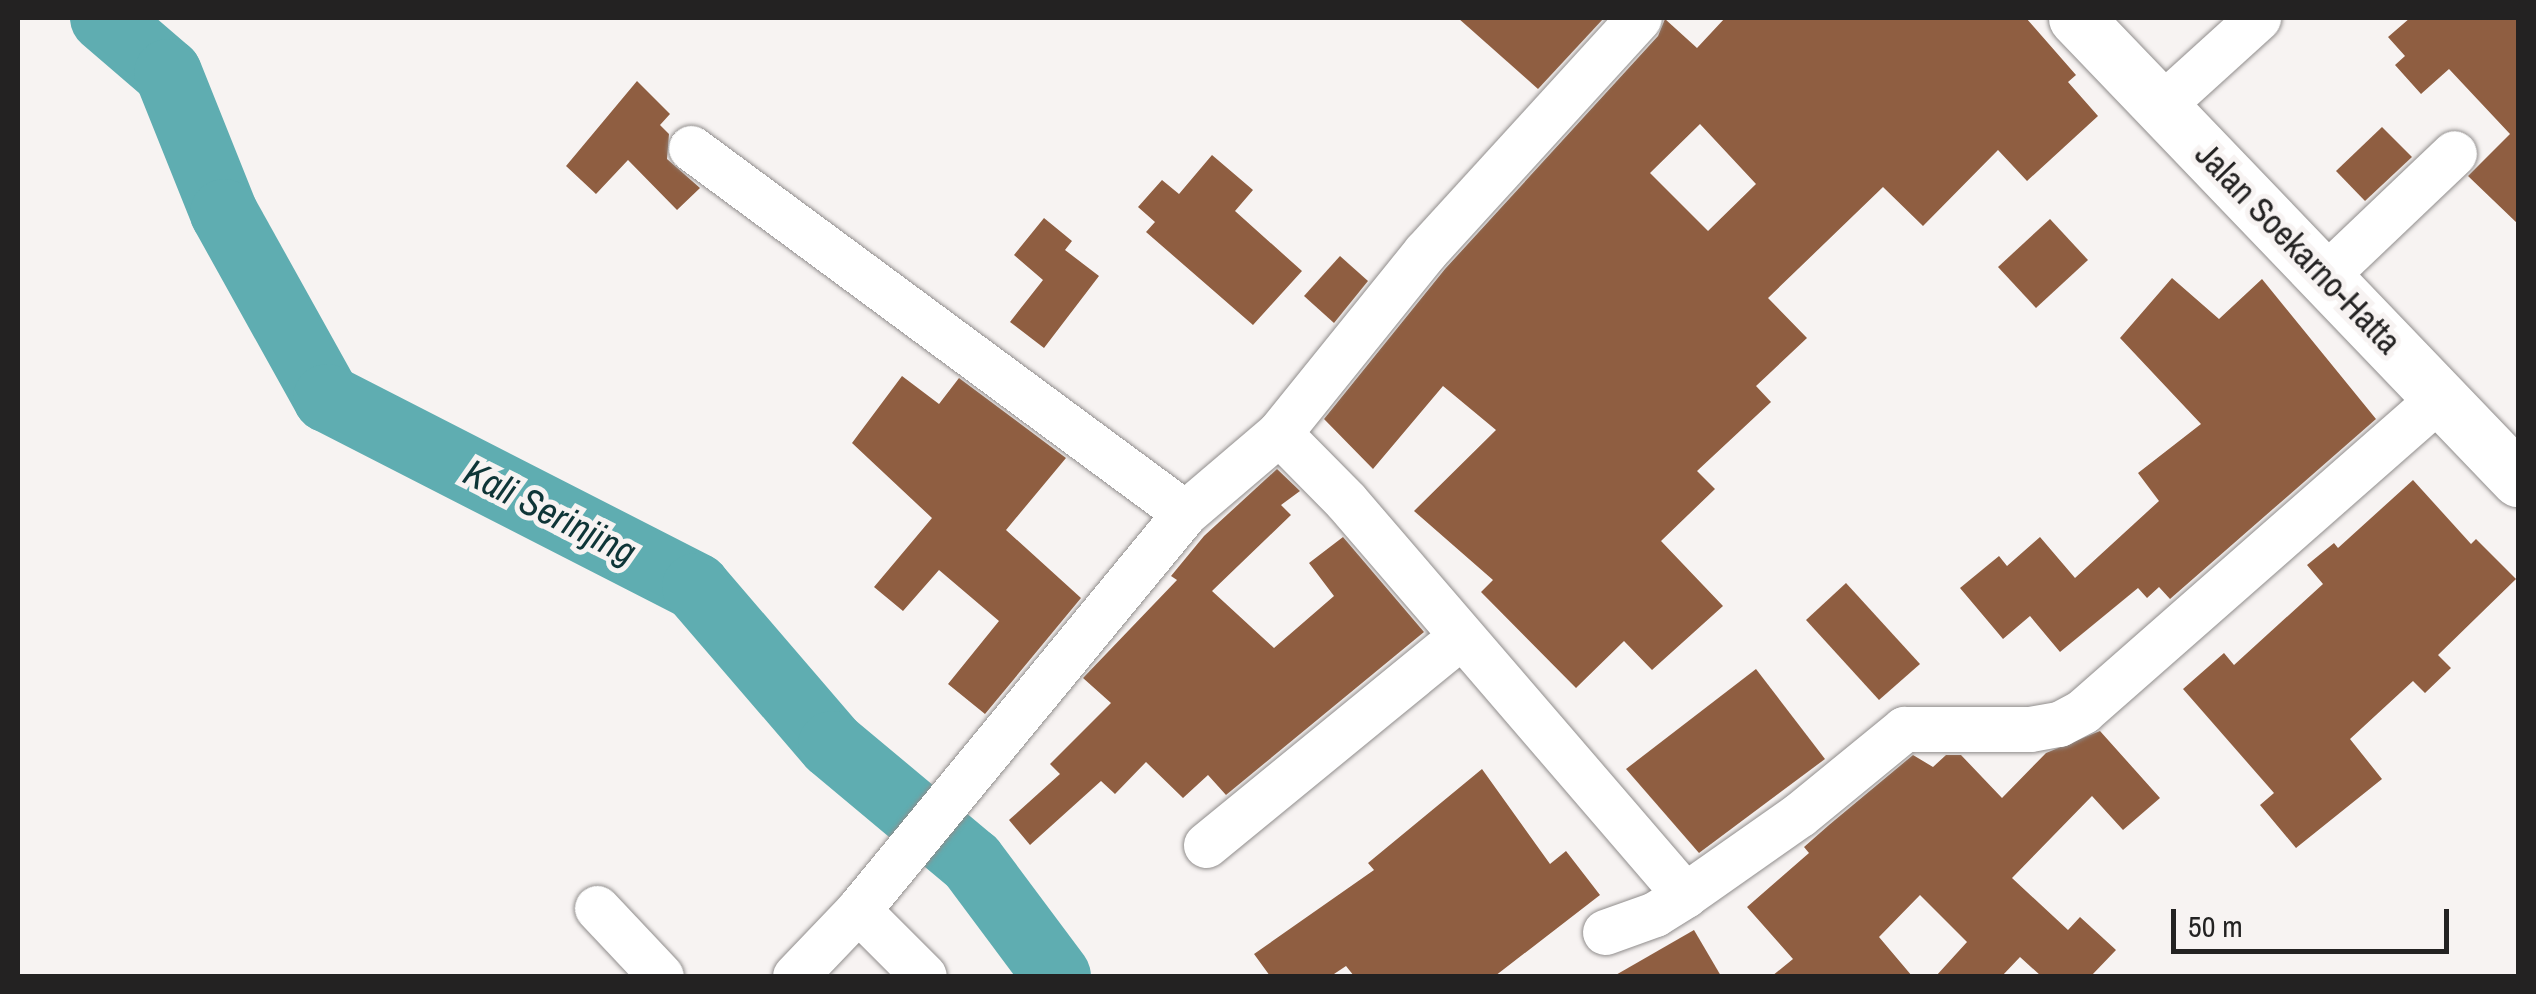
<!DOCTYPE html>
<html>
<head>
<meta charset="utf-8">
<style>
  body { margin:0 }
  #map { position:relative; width:2536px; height:994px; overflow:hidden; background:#f7f3f2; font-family:"Archivo Narrow",sans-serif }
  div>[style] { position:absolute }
  .river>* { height:68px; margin:-34px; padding:0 34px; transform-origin:34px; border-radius:34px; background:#5fadb1 }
  .building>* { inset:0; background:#8f5e41 }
  .roads { filter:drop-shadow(0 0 2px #908d8c) drop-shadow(0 0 2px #908d8c) }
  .street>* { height:45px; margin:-22.5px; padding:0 22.5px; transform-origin:22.5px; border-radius:22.5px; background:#fff }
  .primary>* { height:55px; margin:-27.5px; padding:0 27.5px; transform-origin:27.5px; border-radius:27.5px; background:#fff }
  span { translate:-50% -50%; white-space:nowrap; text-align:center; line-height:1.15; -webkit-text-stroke:10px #f7f3f2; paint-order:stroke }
  .street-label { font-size:35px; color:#232222 }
  .water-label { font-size:38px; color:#0e3537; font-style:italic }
  .frame { position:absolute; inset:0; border:20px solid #232222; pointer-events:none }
  .scale { position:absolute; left:2171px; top:909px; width:278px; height:45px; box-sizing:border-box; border:5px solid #232222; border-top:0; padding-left:12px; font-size:30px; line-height:35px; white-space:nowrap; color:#232222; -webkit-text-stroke:8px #f7f3f2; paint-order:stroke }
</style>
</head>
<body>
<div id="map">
  <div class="river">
    <div style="left:104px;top:18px;width:84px;rotate:40.7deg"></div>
    <div style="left:168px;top:73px;width:151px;rotate:68.2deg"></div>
    <div style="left:224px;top:213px;width:212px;rotate:60.9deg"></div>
    <div style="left:327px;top:398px;width:415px;rotate:27.1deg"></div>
    <div style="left:696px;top:587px;width:208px;rotate:49.3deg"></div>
    <div style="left:832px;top:745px;width:182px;rotate:39.9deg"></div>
    <div style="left:972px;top:862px;width:142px;rotate:53.3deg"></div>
  </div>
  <div class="building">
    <div style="clip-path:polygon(1458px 18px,1604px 18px,1538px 89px)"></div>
    <div style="clip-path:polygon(evenodd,1725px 18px,2026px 18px,2076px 75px,2068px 82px,2098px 116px,2027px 181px,1998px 150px,1923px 226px,1883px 187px,1768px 298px,1807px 338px,1756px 386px,1771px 402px,1697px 471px,1715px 489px,1661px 541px,1723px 606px,1652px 670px,1624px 641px,1576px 688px,1481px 592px,1493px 580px,1414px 511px,1496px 430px,1443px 386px,1373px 469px,1324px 419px,1445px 269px,1658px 36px,1665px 19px,1697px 48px,1725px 18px,1700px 124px,1756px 184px,1708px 231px,1650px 173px,1700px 124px)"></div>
    <div style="clip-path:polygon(2410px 18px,2518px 18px,2518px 224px,2468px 176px,2510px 134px,2449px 69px,2421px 94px,2395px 65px,2405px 56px,2388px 37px)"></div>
    <div style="clip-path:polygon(637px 81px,670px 114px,660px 125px,669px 134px,667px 159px,700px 188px,677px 210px,628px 160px,596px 194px,566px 166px)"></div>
    <div style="clip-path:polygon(2382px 127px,2412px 157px,2365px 201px,2336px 171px)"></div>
    <div style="clip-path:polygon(1212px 155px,1253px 190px,1235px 211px,1302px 271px,1253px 325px,1146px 232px,1155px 222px,1138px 207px,1162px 180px,1179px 194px)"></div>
    <div style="clip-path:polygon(1044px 218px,1072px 241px,1065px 250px,1099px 276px,1044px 348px,1010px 322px,1043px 280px,1014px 255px)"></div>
    <div style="clip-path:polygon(2050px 219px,2088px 260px,2036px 308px,1998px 267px)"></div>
    <div style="clip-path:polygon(1340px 256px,1368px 281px,1334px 323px,1304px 296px)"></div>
    <div style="clip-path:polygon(2172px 278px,2219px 319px,2262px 279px,2376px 419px,2170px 599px,2159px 587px,2147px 598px,2138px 588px,2060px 652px,2030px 616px,2003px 639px,1960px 588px,1999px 556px,2007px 566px,2040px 537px,2075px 578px,2159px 501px,2138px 473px,2201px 424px,2120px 338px)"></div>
    <div style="clip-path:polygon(902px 376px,939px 404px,959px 378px,1066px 458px,1006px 530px,1081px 598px,985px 714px,948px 684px,999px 621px,939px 570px,903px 611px,874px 587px,932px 518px,852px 443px)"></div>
    <div style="clip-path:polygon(1277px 469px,1300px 491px,1281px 505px,1291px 515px,1212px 591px,1274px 648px,1334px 596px,1309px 563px,1343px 537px,1424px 632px,1226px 795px,1208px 775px,1183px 798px,1146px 762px,1115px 794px,1101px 781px,1030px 845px,1009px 820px,1060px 774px,1050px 764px,1111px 703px,1083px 678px,1177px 580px,1171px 576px,1204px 536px)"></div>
    <div style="clip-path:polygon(2413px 480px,2471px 544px,2476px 539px,2516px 579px,2438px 655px,2451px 668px,2425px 693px,2413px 681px,2350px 739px,2382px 779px,2296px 848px,2260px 805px,2274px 793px,2183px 689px,2224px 653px,2234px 665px,2323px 584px,2307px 565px,2334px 543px,2338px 548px)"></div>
    <div style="clip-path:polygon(1846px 583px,1920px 664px,1879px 700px,1806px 620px)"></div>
    <div style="clip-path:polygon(1756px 669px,1825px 759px,1699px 853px,1626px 769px)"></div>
    <div style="clip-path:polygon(2100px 731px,2160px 798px,2123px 830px,2092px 796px,2012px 878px,2068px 930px,2080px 917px,2116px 950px,2091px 976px,2041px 976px,2020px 957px,2002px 976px,1936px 976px,1967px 942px,1920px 895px,1879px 937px,1912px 976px,1772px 976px,1793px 959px,1747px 907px,1809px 853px,1804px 847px,1829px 825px,1913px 755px,1933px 767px,1946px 755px,1961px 755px,2002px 798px,2046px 753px)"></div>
    <div style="clip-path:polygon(1482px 769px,1550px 864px,1566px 851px,1600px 895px,1495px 976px,1354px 976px,1346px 966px,1331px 976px,1270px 976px,1254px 954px,1374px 870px,1368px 863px)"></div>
    <div style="clip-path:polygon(1694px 930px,1721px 976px,1614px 976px)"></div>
  </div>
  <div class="roads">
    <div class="street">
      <div style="left:2161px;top:106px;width:131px;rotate:-42.2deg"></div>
      <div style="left:691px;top:148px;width:614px;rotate:36.46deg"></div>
      <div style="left:1185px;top:513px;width:123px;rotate:-40.4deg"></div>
      <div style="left:1279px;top:433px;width:233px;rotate:-51.1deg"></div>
      <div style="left:1425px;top:252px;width:317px;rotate:-47.6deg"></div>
      <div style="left:2325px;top:276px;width:178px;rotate:-43.6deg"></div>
      <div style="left:1279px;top:433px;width:95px;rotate:45.4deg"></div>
      <div style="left:1346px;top:501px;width:520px;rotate:49.29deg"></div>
      <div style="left:1685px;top:895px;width:139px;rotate:-35.1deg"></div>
      <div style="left:1799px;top:815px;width:136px;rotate:-39.3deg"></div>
      <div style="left:1904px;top:729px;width:126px"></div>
      <div style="left:2030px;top:729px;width:29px;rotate:-10deg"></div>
      <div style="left:2059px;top:724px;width:27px;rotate:-28deg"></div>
      <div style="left:2083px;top:711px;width:476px;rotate:-41.3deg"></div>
      <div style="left:1206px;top:845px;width:330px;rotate:-39.3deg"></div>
      <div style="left:597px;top:908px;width:93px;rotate:46.7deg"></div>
      <div style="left:858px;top:910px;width:93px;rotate:45deg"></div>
      <div style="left:1605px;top:932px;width:53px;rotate:-19.8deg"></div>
      <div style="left:1655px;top:914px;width:36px;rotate:-32deg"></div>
      <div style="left:795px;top:976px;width:91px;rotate:-46.3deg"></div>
      <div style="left:858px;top:910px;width:514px;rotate:-50.52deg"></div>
    </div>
    <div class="primary">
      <div style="left:2076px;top:18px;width:639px;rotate:46.21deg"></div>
    </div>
  </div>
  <div class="street-label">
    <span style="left:2298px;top:248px;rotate:46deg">Jalan Soekarno-Hatta</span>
  </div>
  <div class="water-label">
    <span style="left:550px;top:512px;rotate:27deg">Kali Serinjing</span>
  </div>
  <div class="frame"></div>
  <div class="scale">50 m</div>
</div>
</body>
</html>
